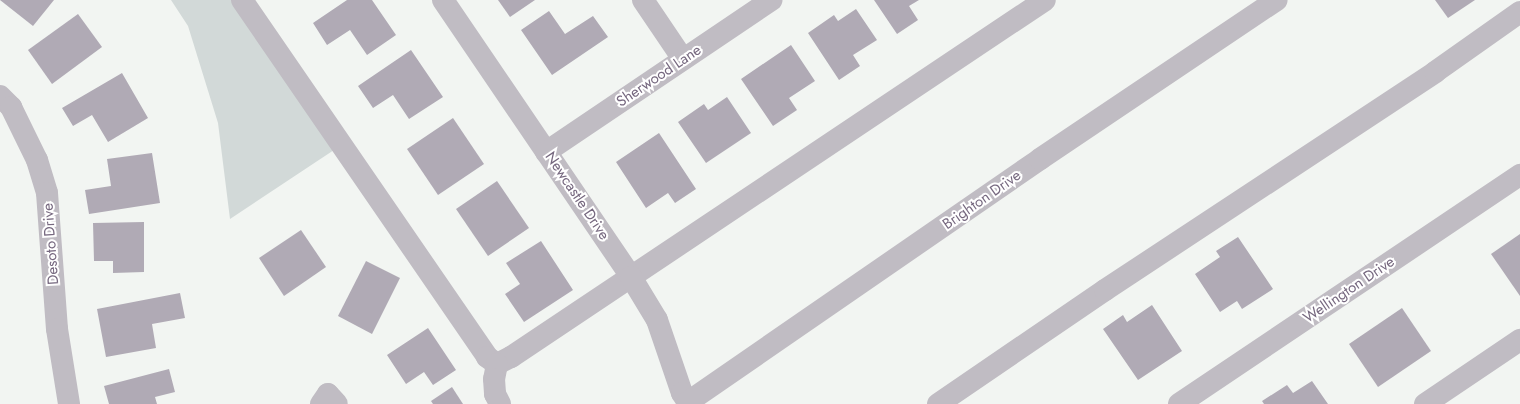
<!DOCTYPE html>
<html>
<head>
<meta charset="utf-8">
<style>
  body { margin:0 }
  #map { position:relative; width:1520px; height:404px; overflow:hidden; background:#f2f5f2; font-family:Jost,sans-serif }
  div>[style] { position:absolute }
  .green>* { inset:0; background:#d2d9d8 }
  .building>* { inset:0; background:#b0aab5 }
  .minor>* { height:22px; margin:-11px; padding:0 11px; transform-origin:11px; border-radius:11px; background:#c0bcc3 }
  span { translate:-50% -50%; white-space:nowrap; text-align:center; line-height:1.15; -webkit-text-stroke:4px #fff; paint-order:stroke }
  .street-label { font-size:15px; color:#76687f }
</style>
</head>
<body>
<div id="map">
  <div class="green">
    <div style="clip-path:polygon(171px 0,234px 0,337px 148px,230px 219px,218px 123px,188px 26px)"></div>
  </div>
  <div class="building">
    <div style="clip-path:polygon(0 0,54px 0,33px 26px)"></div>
    <div style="clip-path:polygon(347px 0,372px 0,396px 35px,367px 55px,350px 30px,327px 45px,313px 23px)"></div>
    <div style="clip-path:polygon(498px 0,535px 0,510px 17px)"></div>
    <div style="clip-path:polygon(874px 0,919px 0,909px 6px,918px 20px,897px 34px)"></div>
    <div style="clip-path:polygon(1435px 0,1475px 0,1448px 18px)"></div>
    <div style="clip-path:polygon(856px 9px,877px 40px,853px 55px,860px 66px,839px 80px,808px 33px,834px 15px,838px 21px)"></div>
    <div style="clip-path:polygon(549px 11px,565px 34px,593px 16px,608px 37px,552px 75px,521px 30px)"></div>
    <div style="clip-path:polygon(78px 14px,102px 47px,52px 84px,28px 50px)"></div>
    <div style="clip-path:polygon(791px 45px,815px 81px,789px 98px,797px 110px,773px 126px,741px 79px)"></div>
    <div style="clip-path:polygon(411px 50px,443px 97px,409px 119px,393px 95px,373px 108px,358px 86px)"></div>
    <div style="clip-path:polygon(122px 73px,148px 118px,108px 142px,92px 115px,73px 126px,62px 108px)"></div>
    <div style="clip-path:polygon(727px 97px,751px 133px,706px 163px,678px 122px,704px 104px,708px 110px)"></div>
    <div style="clip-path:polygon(453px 118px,484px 164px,438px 195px,407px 149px)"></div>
    <div style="clip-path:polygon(659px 133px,696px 189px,675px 203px,668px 193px,646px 208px,616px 162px)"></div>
    <div style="clip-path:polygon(152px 153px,160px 203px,89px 214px,85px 190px,111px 186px,107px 159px)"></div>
    <div style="clip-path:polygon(497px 181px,529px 228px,488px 256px,456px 209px)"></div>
    <div style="clip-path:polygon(144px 222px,144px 272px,113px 273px,113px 261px,94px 261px,93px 223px)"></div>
    <div style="clip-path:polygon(301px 230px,326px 267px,284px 296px,259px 258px)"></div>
    <div style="clip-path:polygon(1520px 234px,1520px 296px,1491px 254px)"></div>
    <div style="clip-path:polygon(1238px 237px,1273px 289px,1242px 309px,1237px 301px,1220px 312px,1195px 274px,1220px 257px,1216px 251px)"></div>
    <div style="clip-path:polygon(541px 241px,573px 290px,524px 322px,505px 294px,520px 284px,506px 263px)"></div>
    <div style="clip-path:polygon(366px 261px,400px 278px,372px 334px,338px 316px)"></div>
    <div style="clip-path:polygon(180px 293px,185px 318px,152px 324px,156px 348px,106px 357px,97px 309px)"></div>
    <div style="clip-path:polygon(1152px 305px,1182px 351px,1138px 380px,1103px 329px,1123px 315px,1127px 322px)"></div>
    <div style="clip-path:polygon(1402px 308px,1431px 351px,1378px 387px,1349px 344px)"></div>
    <div style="clip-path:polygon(428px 328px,456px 370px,433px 385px,424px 372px,406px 384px,387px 355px)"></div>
    <div style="clip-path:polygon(169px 369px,175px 392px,155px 397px,157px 404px,109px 404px,104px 386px)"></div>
    <div style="clip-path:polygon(1312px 381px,1328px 404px,1264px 404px,1262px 401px,1287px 385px,1293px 393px)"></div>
    <div style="clip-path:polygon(452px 387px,463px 404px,433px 404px,431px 401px)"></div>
  </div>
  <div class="minor">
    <div style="left:242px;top:0;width:433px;rotate:55.5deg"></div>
    <div style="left:487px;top:357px;width:12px;rotate:35deg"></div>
    <div style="left:497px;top:364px;width:16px;rotate:-27deg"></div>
    <div style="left:511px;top:357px;width:642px;rotate:-33.76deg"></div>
    <div style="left:443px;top:0;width:335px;rotate:55.8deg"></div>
    <div style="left:631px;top:277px;width:50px;rotate:58.8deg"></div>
    <div style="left:657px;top:320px;width:77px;rotate:71.1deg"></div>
    <div style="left:682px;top:393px;width:13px;rotate:58deg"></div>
    <div style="left:643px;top:0;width:71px;rotate:55.9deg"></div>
    <div style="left:0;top:96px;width:16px;rotate:45deg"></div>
    <div style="left:11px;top:107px;width:59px;rotate:63.9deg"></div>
    <div style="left:37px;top:160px;width:34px;rotate:73deg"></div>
    <div style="left:47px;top:193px;width:136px;rotate:85.8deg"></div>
    <div style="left:57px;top:329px;width:76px;rotate:80.9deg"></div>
    <div style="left:546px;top:152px;width:272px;rotate:-34deg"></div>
    <div style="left:497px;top:364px;width:15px;rotate:101deg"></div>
    <div style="left:494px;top:379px;width:15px;rotate:86deg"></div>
    <div style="left:495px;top:394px;width:11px;rotate:63deg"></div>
    <div style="left:688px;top:402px;width:428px;rotate:-34.6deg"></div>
    <div style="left:1040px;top:159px;width:285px;rotate:-33.9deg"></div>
    <div style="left:321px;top:404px;width:12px;rotate:-55deg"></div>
    <div style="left:328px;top:394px;width:13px;rotate:48deg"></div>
    <div style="left:938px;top:404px;width:202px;rotate:-34.3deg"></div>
    <div style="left:1105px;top:290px;width:396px;rotate:-33.4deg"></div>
    <div style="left:1435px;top:72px;width:104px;rotate:-35.2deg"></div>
    <div style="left:1179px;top:404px;width:411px;rotate:-33.9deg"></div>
    <div style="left:1425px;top:404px;width:115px;rotate:-34deg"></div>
  </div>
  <div class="street-label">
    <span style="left:659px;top:76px;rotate:-34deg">Sherwood Lane</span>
    <span style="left:577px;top:196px;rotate:56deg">Newcastle Drive</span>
    <span style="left:982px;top:200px;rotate:-35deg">Brighton Drive</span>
    <span style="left:51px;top:244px;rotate:-94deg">Desoto Drive</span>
    <span style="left:1349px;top:290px;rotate:-34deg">Wellington Drive</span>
  </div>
</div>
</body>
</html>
